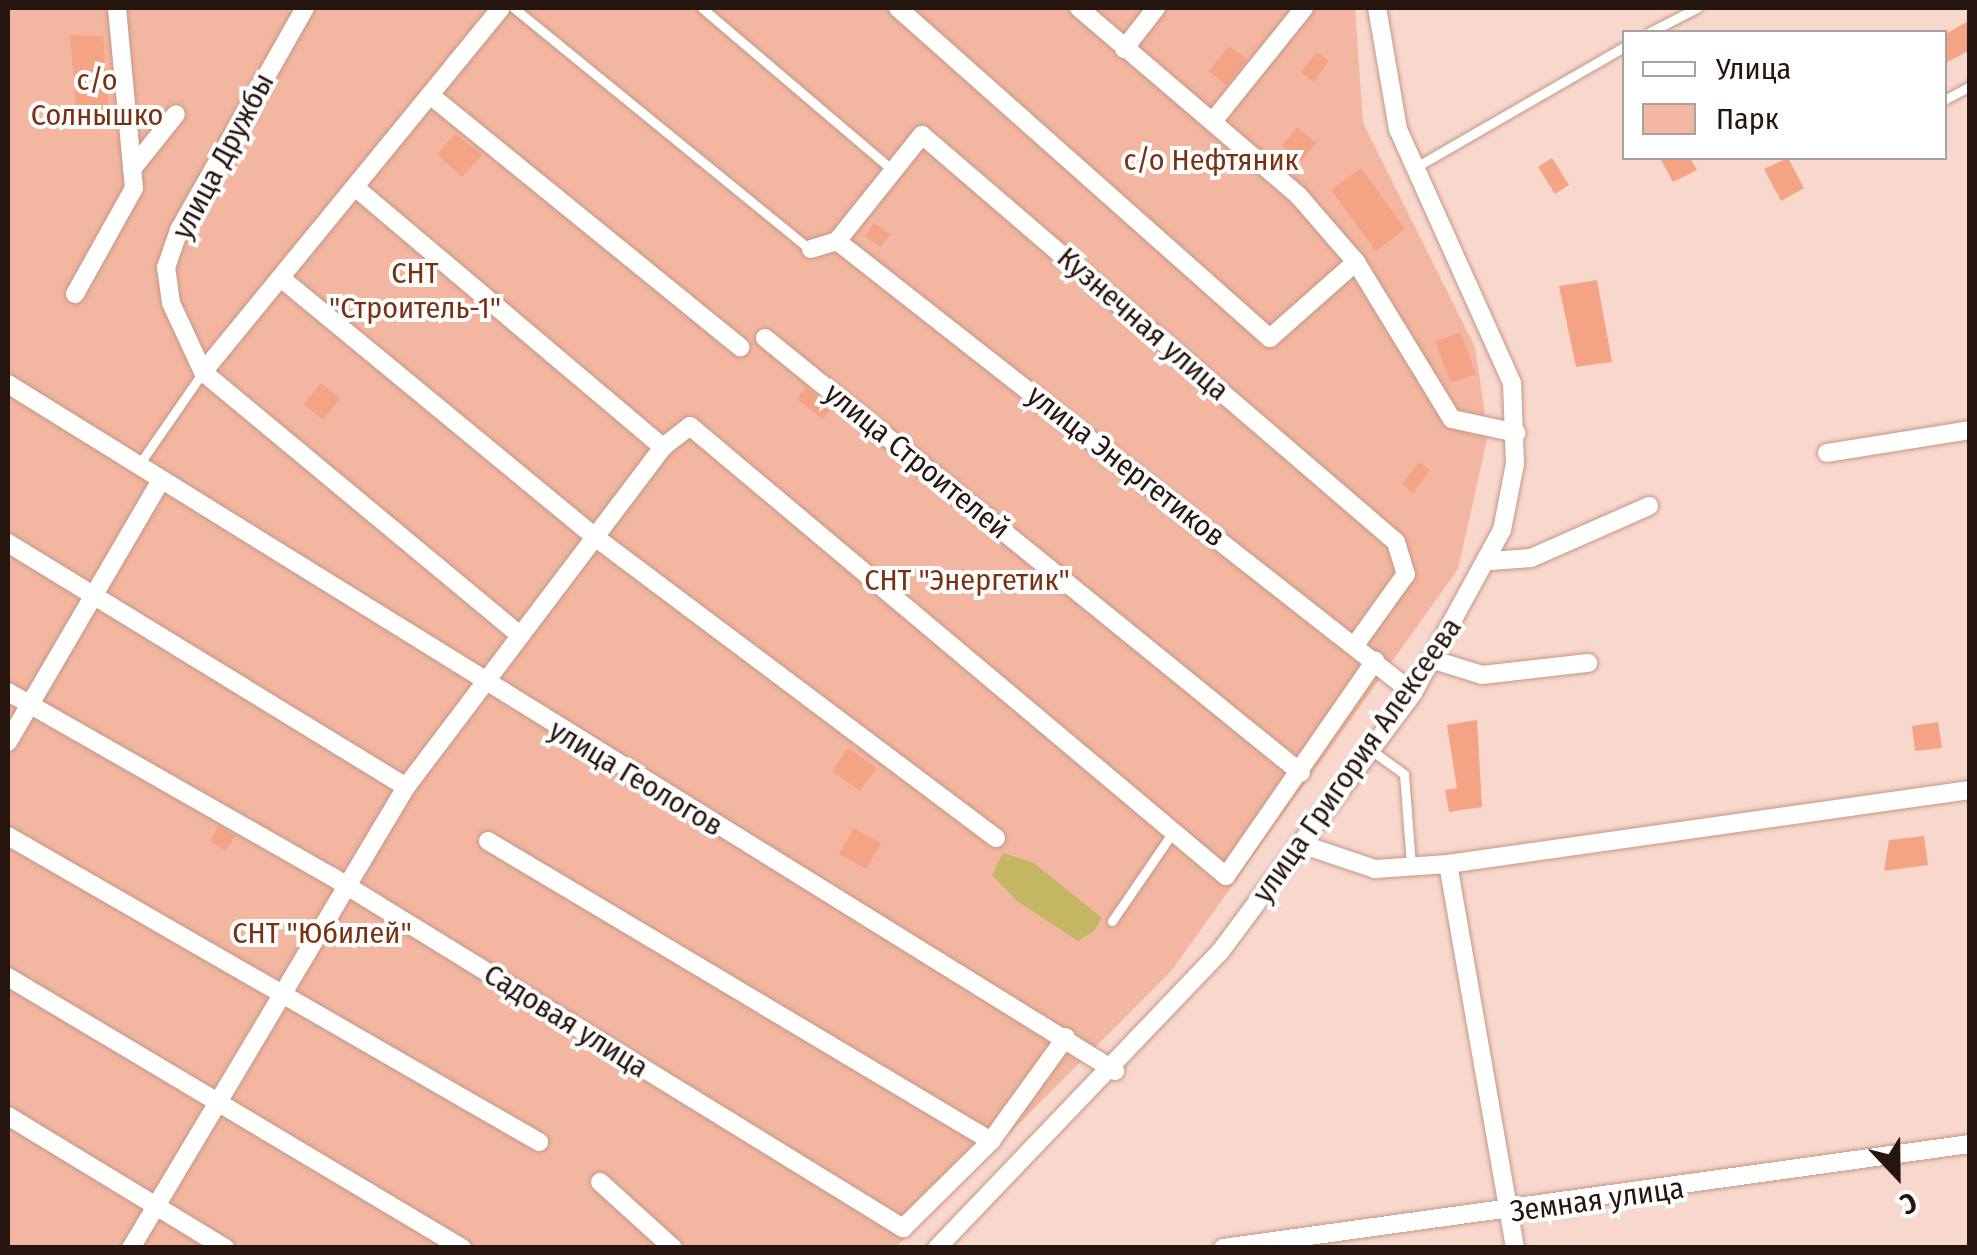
<!DOCTYPE html>
<html>
<head>
<meta charset="utf-8">
<style>
  body { margin:0 }
  #map { position:relative; width:1977px; height:1255px; overflow:hidden; background:#f8d8cd; font-family:"Fira Sans Condensed",sans-serif }
  div>[style] { position:absolute }
  .green>* { inset:0; background:#f3b6a0 }
  .water>* { inset:0; background:#c3b764 }
  .building>* { inset:0; background:#f4a385 }
  .roads { filter:drop-shadow(0 0 2px #c79684) drop-shadow(0 0 2px #c79684) }
  .lane>* { height:9px; margin:-4.5px; padding:0 4.5px; transform-origin:4.5px; border-radius:4.5px; background:#fff }
  .street>* { height:18px; margin:-9px; padding:0 9px; transform-origin:9px; border-radius:9px; background:#fff }
  span { translate:-50% -50%; white-space:nowrap; text-align:center; line-height:1.15; -webkit-text-stroke:8px #fff; paint-order:stroke }
  .park-label { font-size:30px; color:#793113 }
  .street-label { font-size:30px; color:#26140e }
  .frame { position:absolute; inset:0; border:10px solid #26140e; pointer-events:none }
  .legend { position:absolute; left:1622px; top:30px; width:325px; height:130px; box-sizing:border-box; background:#fff; border:2px solid #a8a19f; margin:0; padding:12px 18px; list-style:none; font-size:30px; color:#26140e }
  .legend li { display:flex; align-items:center; gap:20px; height:50px }
  .legend b { width:50px; border:2px solid #a8a19f }
  .north { position:absolute; left:1847px; top:1125px; width:100px; height:100px; -webkit-text-stroke:8px #fff; paint-order:stroke; rotate:158deg; font-size:28px; font-weight:700; line-height:40px; text-align:center; color:#26140e }
  .north::after { content:''; display:block; margin:auto; width:35px; height:45px; background:#26140e; clip-path:polygon(50% 0,100% 100%,50% 72%,0 100%) }
</style>
</head>
<body>
<div id="map">
  <div class="green">
    <div style="clip-path:polygon(8px 8px,1355px 8px,1363px 123px,1475px 347px,1488px 435px,1458px 569px,1172px 970px,896px 1247px,8px 1247px)"></div>
  </div>
  <div class="water">
    <div style="clip-path:polygon(1003px 853px,1034px 863px,1102px 918px,1094px 931px,1078px 941px,1017px 901px,992px 875px)"></div>
  </div>
  <div class="building">
    <div style="clip-path:polygon(1970px 20px,1970px 50px,1944px 64px,1944px 35px)"></div>
    <div style="clip-path:polygon(70px 35px,103px 36px,110px 117px,77px 118px)"></div>
    <div style="clip-path:polygon(1229px 46px,1247px 59px,1226px 85px,1209px 71px)"></div>
    <div style="clip-path:polygon(1317px 52px,1329px 61px,1313px 82px,1301px 72px)"></div>
    <div style="clip-path:polygon(1297px 127px,1316px 143px,1302px 161px,1282px 146px)"></div>
    <div style="clip-path:polygon(455px 134px,482px 155px,462px 177px,437px 154px)"></div>
    <div style="clip-path:polygon(1552px 158px,1569px 185px,1555px 194px,1538px 167px)"></div>
    <div style="clip-path:polygon(1660px 158px,1690px 158px,1697px 170px,1673px 182px)"></div>
    <div style="clip-path:polygon(1788px 158px,1804px 188px,1781px 201px,1764px 169px)"></div>
    <div style="clip-path:polygon(1361px 168px,1405px 229px,1376px 251px,1331px 190px)"></div>
    <div style="clip-path:polygon(874px 223px,890px 234px,881px 247px,865px 236px)"></div>
    <div style="clip-path:polygon(1597px 280px,1612px 362px,1576px 367px,1559px 286px)"></div>
    <div style="clip-path:polygon(1460px 332px,1476px 374px,1451px 383px,1435px 342px)"></div>
    <div style="clip-path:polygon(321px 383px,340px 398px,323px 420px,304px 404px)"></div>
    <div style="clip-path:polygon(806px 387px,831px 408px,823px 419px,797px 399px)"></div>
    <div style="clip-path:polygon(1419px 462px,1430px 470px,1413px 493px,1402px 484px)"></div>
    <div style="clip-path:polygon(1477px 720px,1482px 807px,1449px 812px,1445px 790px,1457px 788px,1447px 725px)"></div>
    <div style="clip-path:polygon(1938px 722px,1942px 748px,1915px 751px,1912px 726px)"></div>
    <div style="clip-path:polygon(848px 748px,877px 768px,860px 791px,832px 771px)"></div>
    <div style="clip-path:polygon(218px 826px,235px 836px,226px 851px,210px 841px)"></div>
    <div style="clip-path:polygon(854px 828px,881px 843px,866px 869px,839px 854px)"></div>
    <div style="clip-path:polygon(1924px 836px,1928px 865px,1884px 871px,1889px 840px)"></div>
  </div>
  <div class="roads">
    <div class="lane">
      <div style="left:514px;top:8px;width:382px;rotate:39.2deg"></div>
      <div style="left:702px;top:8px;width:245px;rotate:40.4deg"></div>
      <div style="left:1650px;top:32px;width:53px;rotate:-27.1deg"></div>
      <div style="left:1944px;top:100px;width:30px;rotate:-28deg"></div>
      <div style="left:1416px;top:167px;width:240px;rotate:-30deg"></div>
      <div style="left:140px;top:463px;width:111px;rotate:-55.3deg"></div>
      <div style="left:1371px;top:750px;width:41px;rotate:36deg"></div>
      <div style="left:1404px;top:774px;width:91px;rotate:85.6deg"></div>
      <div style="left:1112px;top:921px;width:108px;rotate:-55.6deg"></div>
    </div>
    <div class="street">
      <div style="left:305px;top:8px;width:255px;rotate:119.6deg"></div>
      <div style="left:179px;top:230px;width:39px;rotate:109deg"></div>
      <div style="left:166px;top:267px;width:36px;rotate:82deg"></div>
      <div style="left:171px;top:303px;width:76px;rotate:65.1deg"></div>
      <div style="left:203px;top:372px;width:410px;rotate:39.7deg"></div>
      <div style="left:898px;top:8px;width:497px;rotate:41.6deg"></div>
      <div style="left:1270px;top:338px;width:115px;rotate:-41.5deg"></div>
      <div style="left:1079px;top:8px;width:288px;rotate:40.5deg"></div>
      <div style="left:1298px;top:195px;width:89px;rotate:49.1deg"></div>
      <div style="left:1356px;top:262px;width:184px;rotate:58.6deg"></div>
      <div style="left:1452px;top:419px;width:66px;rotate:12.2deg"></div>
      <div style="left:1124px;top:49px;width:52px;rotate:-52deg"></div>
      <div style="left:430px;top:95px;width:400px;rotate:39.1deg"></div>
      <div style="left:1214px;top:120px;width:144px;rotate:-51.2deg"></div>
      <div style="left:132px;top:169px;width:70px;rotate:-51.3deg"></div>
      <div style="left:356px;top:188px;width:402px;rotate:40.2deg"></div>
      <div style="left:837px;top:241px;width:732px;rotate:38.12deg"></div>
      <div style="left:811px;top:249px;width:27px;rotate:-17deg"></div>
      <div style="left:837px;top:241px;width:136px;rotate:-51.3deg"></div>
      <div style="left:922px;top:135px;width:625px;rotate:40.65deg"></div>
      <div style="left:1396px;top:542px;width:34px;rotate:73deg"></div>
      <div style="left:1406px;top:574px;width:87px;rotate:125.7deg"></div>
      <div style="left:75px;top:294px;width:121px;rotate:-60.9deg"></div>
      <div style="left:134px;top:188px;width:181px;rotate:-95.4deg"></div>
      <div style="left:765px;top:338px;width:690px;rotate:39.06deg"></div>
      <div style="left:203px;top:372px;width:470px;rotate:-50.7deg"></div>
      <div style="left:8px;top:384px;width:1303px;rotate:31.82deg"></div>
      <div style="left:1827px;top:453px;width:145px;rotate:-9.1deg"></div>
      <div style="left:8px;top:543px;width:467px;rotate:31.5deg"></div>
      <div style="left:1491px;top:561px;width:40px;rotate:-4.3deg"></div>
      <div style="left:1531px;top:558px;width:129px;rotate:-23.8deg"></div>
      <div style="left:1434px;top:660px;width:50px;rotate:17.4deg"></div>
      <div style="left:1482px;top:675px;width:107px;rotate:-6.5deg"></div>
      <div style="left:8px;top:692px;width:372px;rotate:29.7deg"></div>
      <div style="left:331px;top:876px;width:672px;rotate:31.61deg"></div>
      <div style="left:903px;top:1228px;width:124px;rotate:-44.7deg"></div>
      <div style="left:991px;top:1141px;width:128px;rotate:-54.2deg"></div>
      <div style="left:8px;top:742px;width:301px;rotate:-59.7deg"></div>
      <div style="left:8px;top:836px;width:613px;rotate:29.95deg"></div>
      <div style="left:996px;top:838px;width:501px;rotate:-143.11deg"></div>
      <div style="left:595px;top:537px;width:113px;rotate:-52.9deg"></div>
      <div style="left:663px;top:447px;width:34px;rotate:-38deg"></div>
      <div style="left:690px;top:426px;width:700px;rotate:40.02deg"></div>
      <div style="left:1226px;top:876px;width:262px;rotate:-55.3deg"></div>
      <div style="left:488px;top:841px;width:586px;rotate:30.81deg"></div>
      <div style="left:1304px;top:845px;width:75px;rotate:18.7deg"></div>
      <div style="left:1375px;top:869px;width:73px;rotate:-3.9deg"></div>
      <div style="left:1448px;top:864px;width:527px;rotate:-8.07deg"></div>
      <div style="left:1448px;top:864px;width:390px;rotate:80.1deg"></div>
      <div style="left:8px;top:977px;width:529px;rotate:30.83deg"></div>
      <div style="left:8px;top:1116px;width:254px;rotate:31.3deg"></div>
      <div style="left:600px;top:1182px;width:98px;rotate:42.1deg"></div>
      <div style="left:131px;top:1248px;width:537px;rotate:-59.18deg"></div>
      <div style="left:406px;top:787px;width:313px;rotate:-52.9deg"></div>
      <div style="left:595px;top:537px;width:406px;rotate:-140.5deg"></div>
      <div style="left:937px;top:1248px;width:410px;rotate:-46.3deg"></div>
      <div style="left:1220px;top:952px;width:323px;rotate:-53.3deg"></div>
      <div style="left:1413px;top:693px;width:186px;rotate:-61.4deg"></div>
      <div style="left:1502px;top:530px;width:67px;rotate:-78.9deg"></div>
      <div style="left:1515px;top:464px;width:81px;rotate:-92.1deg"></div>
      <div style="left:1512px;top:383px;width:278px;rotate:-114.2deg"></div>
      <div style="left:1398px;top:129px;width:123px;rotate:-99.8deg"></div>
      <div style="left:1223px;top:1248px;width:754px;rotate:-7.93deg"></div>
    </div>
  </div>
  <div class="park-label">
    <span style="left:97px;top:97px">с/о<br>Солнышко</span>
    <span style="left:1211px;top:160px">с/о Нефтяник</span>
    <span style="left:415px;top:290px">СНТ<br>"Строитель-1"</span>
    <span style="left:967px;top:580px">СНТ "Энергетик"</span>
    <span style="left:322px;top:933px">СНТ "Юбилей"</span>
  </div>
  <div class="street-label">
    <span style="left:223px;top:156px;rotate:-62deg">улица Дружбы</span>
    <span style="left:1143px;top:324px;rotate:41deg">Кузнечная улица</span>
    <span style="left:917px;top:461px;rotate:39deg">улица Строителей</span>
    <span style="left:1126px;top:466px;rotate:38deg">улица Энергетиков</span>
    <span style="left:1357px;top:760px;rotate:-55deg">улица Григория Алексеева</span>
    <span style="left:636px;top:778px;rotate:31deg">улица Геологов</span>
    <span style="left:566px;top:1021px;rotate:32deg">Садовая улица</span>
    <span style="left:1597px;top:1200px;rotate:-8deg">Земная улица</span>
  </div>
  <div class="frame"></div>
  <ul class="legend">
  <li><b style="height:12px;background:#fff"></b>Улица</li>
  <li><b style="height:28px;background:#f3b6a0"></b>Парк</li>
  </ul>
  <div class="north">С</div>
</div>
</body>
</html>
